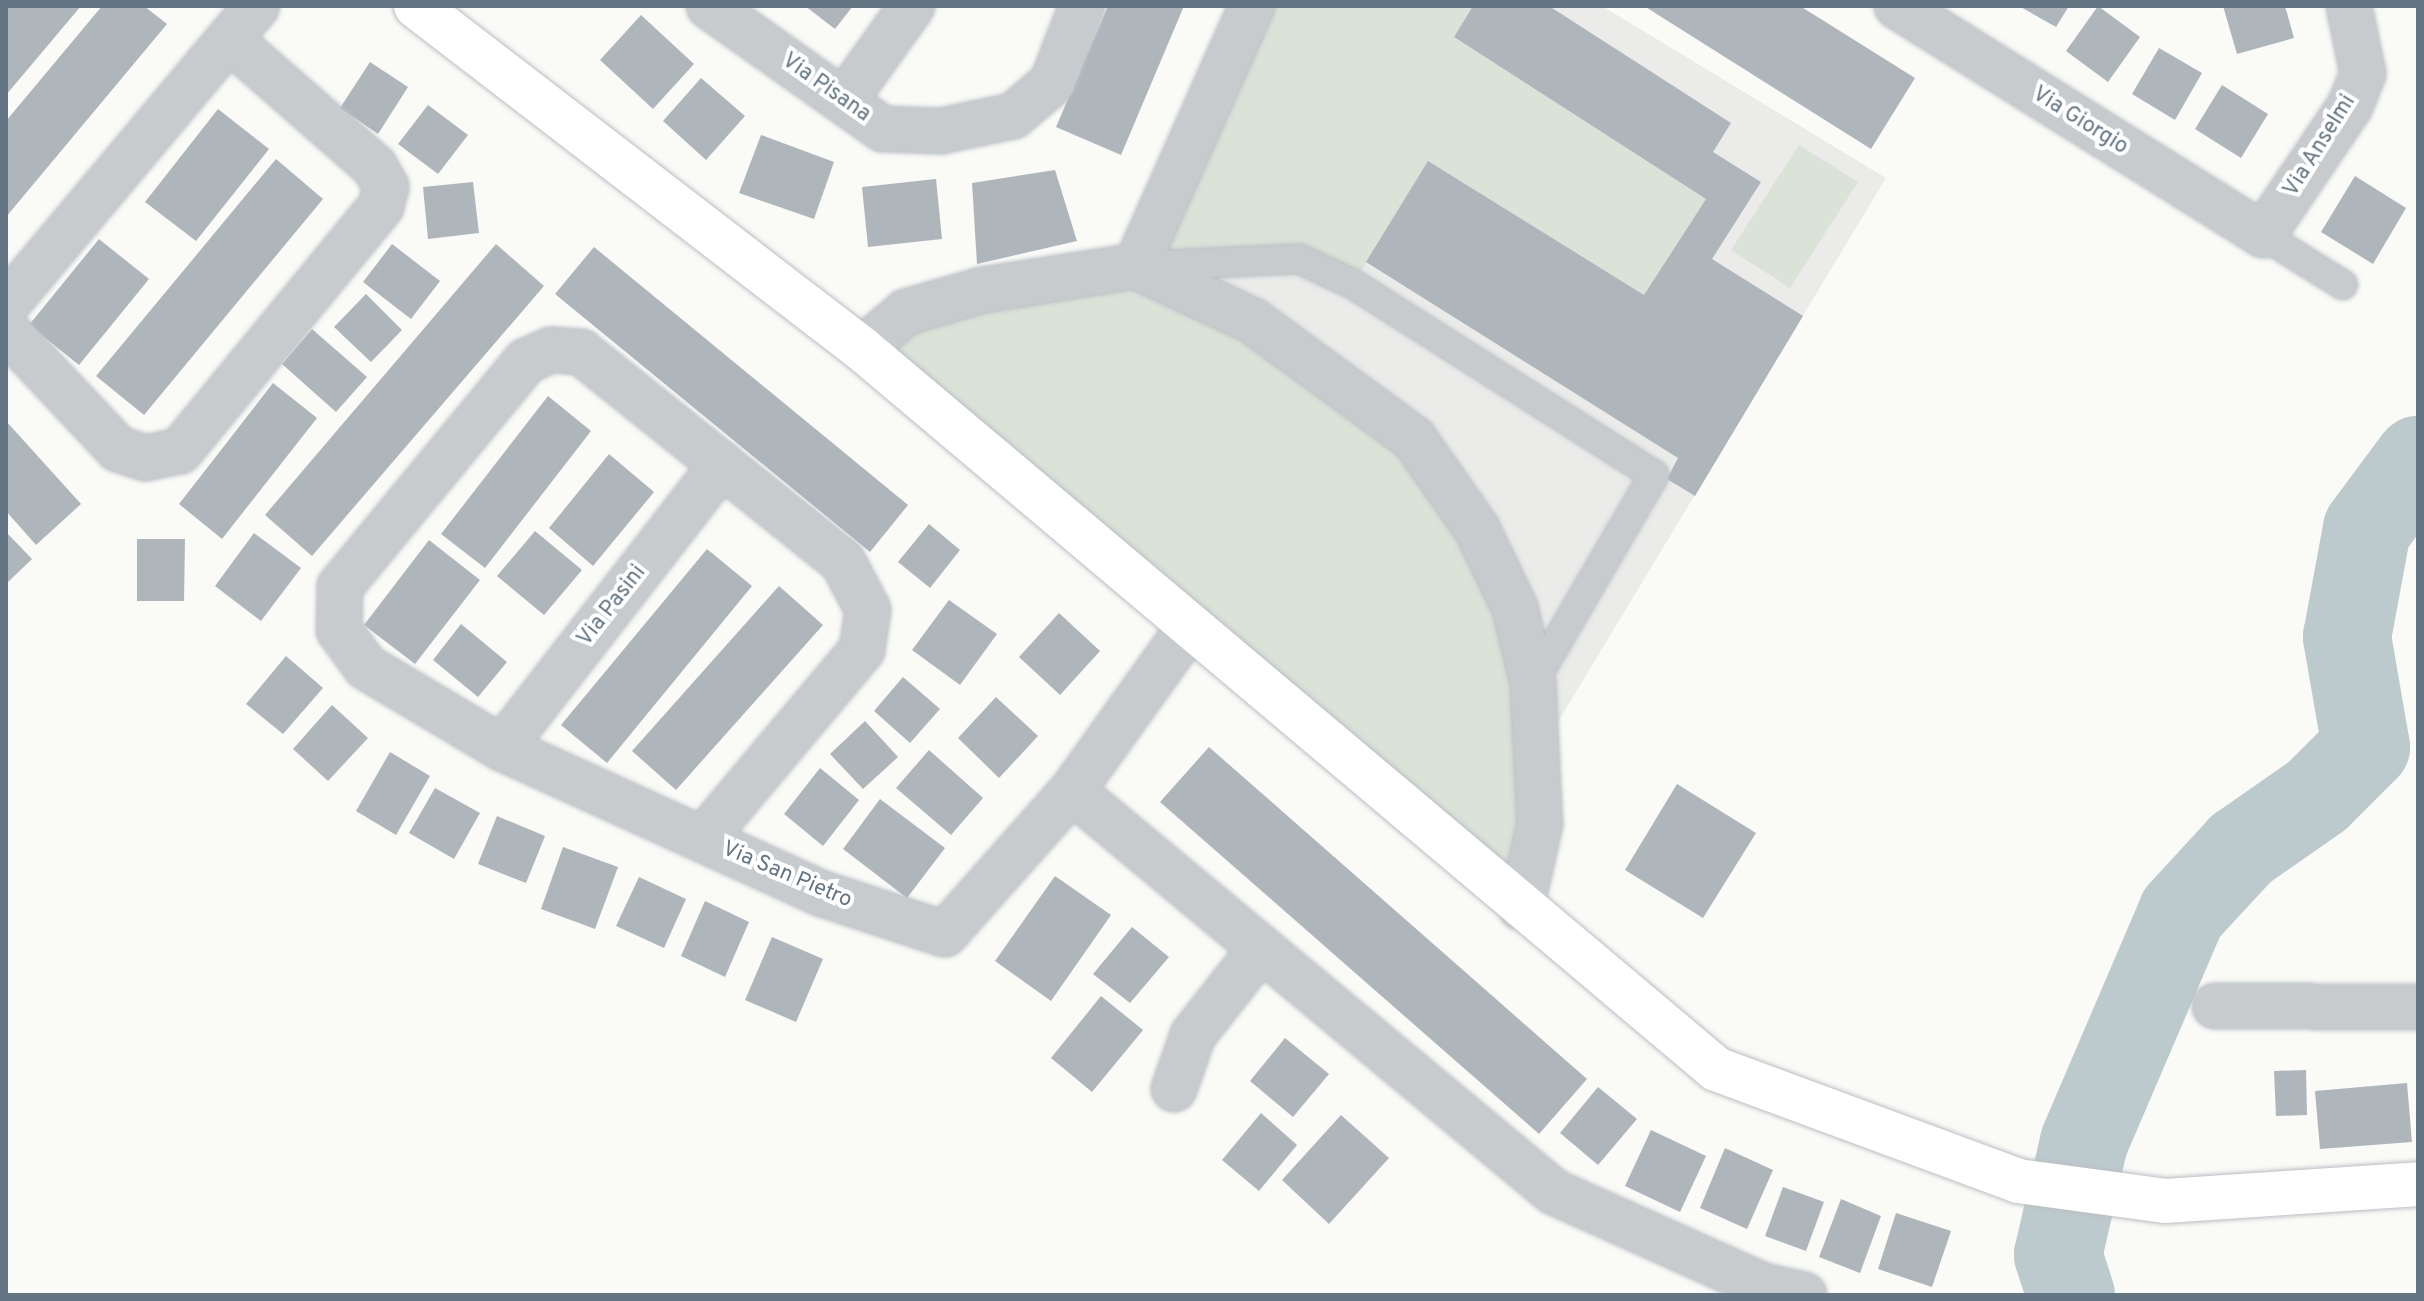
<!DOCTYPE html>
<html>
<head>
<meta charset="utf-8">
<style>
  body { margin:0 }
  #map { position:relative; width:2424px; height:1301px; overflow:hidden; background:#fafaf7; font-family:Overpass,sans-serif }
  div>[style] { position:absolute }
  .built>* { inset:0; background:#ebebea }
  .green>* { inset:0; background:#dbe2d8 }
  .river>* { height:88px; margin:-44px; padding:0 44px; transform-origin:44px; border-radius:44px; background:#bdcacd }
  .building>* { inset:0; background:#aeb6bc }
  .roads { filter:drop-shadow(0 0 2px #b9bfc3) drop-shadow(0 0 2px #b9bfc3) }
  .lane>* { height:28px; margin:-14px; padding:0 14px; transform-origin:14px; border-radius:14px; background:#c7cbce }
  .street>* { height:44px; margin:-22px; padding:0 22px; transform-origin:22px; border-radius:22px; background:#c7cbce }
  .secondary>* { height:44px; margin:-22px; padding:0 22px; transform-origin:22px; border-radius:22px; background:#fff }
  span { translate:-50% -50%; white-space:nowrap; text-align:center; line-height:1.15; -webkit-text-stroke:8px #fff; paint-order:stroke }
  .street-label { font-size:22px; color:#647683 }
  .frame { position:absolute; inset:0; border:8px solid #647683; pointer-events:none }
</style>
</head>
<body>
<div id="map">
  <div class="built">
    <div style="clip-path:polygon(1252px 6px,1602px 6px,1886px 178px,1541px 750px,1136px 266px)"></div>
  </div>
  <div class="green">
    <div style="clip-path:polygon(1252px 6px,1473px 6px,1454px 37px,1706px 199px,1644px 295px,1429px 162px,1353px 284px,1299px 259px,1139px 266px,1414px 439px,1515px 608px,1521px 908px,863px 349px,906px 312px,1136px 266px)"></div>
    <div style="clip-path:polygon(1799px 145px,1858px 182px,1790px 288px,1731px 250px)"></div>
  </div>
  <div class="river">
    <div style="left:2071px;top:1295px;width:42px;rotate:-108deg"></div>
    <div style="left:2058px;top:1255px;width:116px;rotate:-77deg"></div>
    <div style="left:2084px;top:1142px;width:249px;rotate:-66.8deg"></div>
    <div style="left:2182px;top:913px;width:87px;rotate:-47.3deg"></div>
    <div style="left:2241px;top:849px;width:94px;rotate:-35deg"></div>
    <div style="left:2318px;top:795px;width:68px;rotate:-45deg"></div>
    <div style="left:2366px;top:747px;width:112px;rotate:-99.8deg"></div>
    <div style="left:2347px;top:637px;width:110px;rotate:-79.5deg"></div>
    <div style="left:2367px;top:529px;width:86px;rotate:-53.5deg"></div>
  </div>
  <div class="building">
    <div style="clip-path:polygon(6px 6px,81px 6px,6px 95px)"></div>
    <div style="clip-path:polygon(102px 6px,144px 6px,167px 24px,6px 217px,6px 121px)"></div>
    <div style="clip-path:polygon(805px 6px,853px 6px,835px 29px)"></div>
    <div style="clip-path:polygon(1108px 6px,1184px 6px,1121px 155px,1056px 127px)"></div>
    <div style="clip-path:polygon(1473px 6px,1549px 6px,1731px 123px,1713px 152px,1761px 182px,1712px 259px,1803px 316px,1695px 496px,1667px 479px,1678px 458px,1366px 262px,1428px 161px,1644px 295px,1706px 199px,1454px 37px)"></div>
    <div style="clip-path:polygon(1644px 6px,1800px 6px,1915px 78px,1871px 149px)"></div>
    <div style="clip-path:polygon(2019px 6px,2069px 6px,2056px 27px)"></div>
    <div style="clip-path:polygon(2098px 6px,2140px 37px,2108px 82px,2066px 51px)"></div>
    <div style="clip-path:polygon(2223px 6px,2285px 6px,2294px 38px,2237px 54px)"></div>
    <div style="clip-path:polygon(641px 15px,694px 64px,653px 109px,600px 60px)"></div>
    <div style="clip-path:polygon(2159px 48px,2202px 73px,2175px 120px,2132px 94px)"></div>
    <div style="clip-path:polygon(370px 62px,408px 87px,378px 134px,340px 108px)"></div>
    <div style="clip-path:polygon(701px 78px,745px 116px,706px 160px,663px 121px)"></div>
    <div style="clip-path:polygon(2222px 85px,2268px 114px,2241px 158px,2195px 129px)"></div>
    <div style="clip-path:polygon(428px 105px,468px 135px,438px 174px,398px 144px)"></div>
    <div style="clip-path:polygon(218px 109px,269px 149px,196px 241px,145px 202px)"></div>
    <div style="clip-path:polygon(761px 135px,834px 162px,814px 219px,739px 193px)"></div>
    <div style="clip-path:polygon(276px 159px,323px 199px,144px 415px,96px 376px)"></div>
    <div style="clip-path:polygon(1055px 170px,1077px 241px,977px 264px,972px 183px)"></div>
    <div style="clip-path:polygon(2355px 176px,2406px 208px,2373px 264px,2321px 232px)"></div>
    <div style="clip-path:polygon(936px 179px,942px 239px,868px 247px,862px 187px)"></div>
    <div style="clip-path:polygon(473px 182px,479px 233px,428px 239px,423px 187px)"></div>
    <div style="clip-path:polygon(99px 239px,149px 279px,79px 365px,29px 325px)"></div>
    <div style="clip-path:polygon(392px 244px,440px 281px,411px 319px,363px 282px)"></div>
    <div style="clip-path:polygon(496px 244px,544px 286px,312px 556px,265px 515px)"></div>
    <div style="clip-path:polygon(594px 247px,908px 505px,870px 552px,555px 294px)"></div>
    <div style="clip-path:polygon(366px 294px,402px 330px,371px 362px,334px 327px)"></div>
    <div style="clip-path:polygon(312px 329px,367px 377px,336px 412px,282px 364px)"></div>
    <div style="clip-path:polygon(273px 383px,317px 418px,222px 539px,179px 504px)"></div>
    <div style="clip-path:polygon(548px 396px,591px 431px,485px 568px,441px 534px)"></div>
    <div style="clip-path:polygon(6px 421px,81px 504px,36px 545px,6px 511px)"></div>
    <div style="clip-path:polygon(609px 454px,654px 492px,593px 566px,549px 528px)"></div>
    <div style="clip-path:polygon(929px 524px,960px 550px,930px 588px,898px 562px)"></div>
    <div style="clip-path:polygon(535px 531px,582px 570px,544px 615px,497px 576px)"></div>
    <div style="clip-path:polygon(6px 532px,32px 559px,6px 584px)"></div>
    <div style="clip-path:polygon(254px 533px,301px 568px,261px 621px,215px 586px)"></div>
    <div style="clip-path:polygon(137px 539px,185px 539px,184px 601px,137px 601px)"></div>
    <div style="clip-path:polygon(429px 540px,480px 580px,415px 664px,364px 625px)"></div>
    <div style="clip-path:polygon(707px 549px,752px 586px,607px 763px,561px 725px)"></div>
    <div style="clip-path:polygon(779px 586px,823px 625px,676px 790px,632px 751px)"></div>
    <div style="clip-path:polygon(949px 600px,997px 634px,960px 685px,912px 650px)"></div>
    <div style="clip-path:polygon(1059px 613px,1100px 651px,1060px 695px,1019px 657px)"></div>
    <div style="clip-path:polygon(461px 624px,507px 662px,478px 697px,433px 660px)"></div>
    <div style="clip-path:polygon(286px 656px,323px 688px,283px 734px,246px 704px)"></div>
    <div style="clip-path:polygon(903px 677px,940px 709px,910px 743px,874px 711px)"></div>
    <div style="clip-path:polygon(996px 697px,1038px 736px,999px 778px,958px 738px)"></div>
    <div style="clip-path:polygon(332px 705px,368px 738px,328px 781px,293px 749px)"></div>
    <div style="clip-path:polygon(865px 721px,898px 757px,863px 789px,830px 754px)"></div>
    <div style="clip-path:polygon(1209px 747px,1587px 1079px,1539px 1134px,1160px 802px)"></div>
    <div style="clip-path:polygon(929px 750px,983px 798px,951px 835px,896px 788px)"></div>
    <div style="clip-path:polygon(390px 752px,430px 776px,396px 835px,356px 811px)"></div>
    <div style="clip-path:polygon(820px 768px,859px 800px,823px 846px,784px 814px)"></div>
    <div style="clip-path:polygon(1677px 784px,1756px 833px,1703px 918px,1625px 870px)"></div>
    <div style="clip-path:polygon(435px 788px,480px 813px,454px 859px,409px 833px)"></div>
    <div style="clip-path:polygon(880px 799px,945px 848px,907px 898px,843px 849px)"></div>
    <div style="clip-path:polygon(497px 816px,545px 836px,526px 883px,478px 864px)"></div>
    <div style="clip-path:polygon(563px 847px,618px 867px,595px 929px,541px 909px)"></div>
    <div style="clip-path:polygon(1055px 876px,1111px 915px,1051px 1001px,995px 961px)"></div>
    <div style="clip-path:polygon(639px 877px,686px 899px,664px 948px,616px 926px)"></div>
    <div style="clip-path:polygon(705px 901px,749px 922px,725px 977px,681px 956px)"></div>
    <div style="clip-path:polygon(1132px 927px,1169px 957px,1130px 1003px,1093px 974px)"></div>
    <div style="clip-path:polygon(772px 937px,823px 959px,796px 1022px,745px 1000px)"></div>
    <div style="clip-path:polygon(1101px 996px,1143px 1030px,1092px 1092px,1051px 1058px)"></div>
    <div style="clip-path:polygon(1285px 1038px,1329px 1074px,1293px 1117px,1250px 1081px)"></div>
    <div style="clip-path:polygon(2306px 1070px,2307px 1115px,2276px 1116px,2274px 1071px)"></div>
    <div style="clip-path:polygon(2407px 1083px,2412px 1142px,2320px 1149px,2315px 1091px)"></div>
    <div style="clip-path:polygon(1598px 1087px,1637px 1119px,1598px 1165px,1560px 1133px)"></div>
    <div style="clip-path:polygon(1261px 1113px,1297px 1145px,1259px 1191px,1222px 1160px)"></div>
    <div style="clip-path:polygon(1341px 1115px,1389px 1158px,1329px 1224px,1282px 1180px)"></div>
    <div style="clip-path:polygon(1651px 1130px,1706px 1156px,1680px 1212px,1625px 1186px)"></div>
    <div style="clip-path:polygon(1725px 1148px,1773px 1170px,1747px 1229px,1700px 1208px)"></div>
    <div style="clip-path:polygon(1783px 1187px,1824px 1202px,1806px 1251px,1765px 1236px)"></div>
    <div style="clip-path:polygon(1841px 1199px,1881px 1216px,1860px 1273px,1819px 1257px)"></div>
    <div style="clip-path:polygon(1896px 1213px,1951px 1231px,1932px 1287px,1878px 1269px)"></div>
  </div>
  <div class="roads">
    <div class="lane">
      <div style="left:2263px;top:235px;width:94px;rotate:32deg"></div>
      <div style="left:1145px;top:266px;width:154px;rotate:-2.6deg"></div>
      <div style="left:1299px;top:259px;width:60px;rotate:24.8deg"></div>
      <div style="left:1353px;top:284px;width:356px;rotate:32.4deg"></div>
      <div style="left:1654px;top:475px;width:241px;rotate:120.2deg"></div>
    </div>
    <div class="street">
      <div style="left:709px;top:6px;width:213px;rotate:35.3deg"></div>
      <div style="left:883px;top:129px;width:58px;rotate:2deg"></div>
      <div style="left:941px;top:131px;width:74px;rotate:-11.8deg"></div>
      <div style="left:1013px;top:116px;width:51px;rotate:-40.2deg"></div>
      <div style="left:1052px;top:83px;width:83px;rotate:-68.7deg"></div>
      <div style="left:1897px;top:6px;width:432px;rotate:32deg"></div>
      <div style="left:2263px;top:235px;width:156px;rotate:-56deg"></div>
      <div style="left:2350px;top:106px;width:35px;rotate:-68deg"></div>
      <div style="left:2363px;top:74px;width:69px;rotate:-101.6deg"></div>
      <div style="left:844px;top:101px;width:117px;rotate:-54.4deg"></div>
      <div style="left:1136px;top:266px;width:285px;rotate:-66deg"></div>
      <div style="left:6px;top:305px;width:390px;rotate:-50deg"></div>
      <div style="left:6px;top:330px;width:163px;rotate:46.7deg"></div>
      <div style="left:118px;top:449px;width:29px;rotate:18deg"></div>
      <div style="left:146px;top:458px;width:35px;rotate:-12deg"></div>
      <div style="left:180px;top:451px;width:317px;rotate:-50.6deg"></div>
      <div style="left:381px;top:206px;width:20px;rotate:-75deg"></div>
      <div style="left:386px;top:187px;width:23px;rotate:-119deg"></div>
      <div style="left:375px;top:167px;width:194px;rotate:-138.8deg"></div>
      <div style="left:862px;top:349px;width:57px;rotate:-40.1deg"></div>
      <div style="left:906px;top:312px;width:79px;rotate:-16.1deg"></div>
      <div style="left:982px;top:290px;width:156px;rotate:-8.9deg"></div>
      <div style="left:1136px;top:266px;width:129px;rotate:25.2deg"></div>
      <div style="left:1253px;top:321px;width:200px;rotate:36.2deg"></div>
      <div style="left:1414px;top:439px;width:110px;rotate:55deg"></div>
      <div style="left:1477px;top:529px;width:88px;rotate:64.3deg"></div>
      <div style="left:1515px;top:608px;width:77px;rotate:76.5deg"></div>
      <div style="left:1533px;top:683px;width:141px;rotate:87.2deg"></div>
      <div style="left:1540px;top:824px;width:86px;rotate:102.7deg"></div>
      <div style="left:502px;top:748px;width:359px;rotate:-52.2deg"></div>
      <div style="left:1072px;top:791px;width:627px;rotate:39.76deg"></div>
      <div style="left:1554px;top:1192px;width:229px;rotate:24.2deg"></div>
      <div style="left:1763px;top:1286px;width:42px;rotate:12.4deg"></div>
      <div style="left:704px;top:838px;width:246px;rotate:-50deg"></div>
      <div style="left:862px;top:650px;width:40px;rotate:-81.5deg"></div>
      <div style="left:868px;top:610px;width:54px;rotate:-117.5deg"></div>
      <div style="left:843px;top:562px;width:336px;rotate:-141.3deg"></div>
      <div style="left:581px;top:352px;width:30px;rotate:-176deg"></div>
      <div style="left:551px;top:350px;width:27px;rotate:156deg"></div>
      <div style="left:526px;top:361px;width:293px;rotate:129.5deg"></div>
      <div style="left:340px;top:587px;width:43px;rotate:91.3deg"></div>
      <div style="left:339px;top:630px;width:46px;rotate:53.9deg"></div>
      <div style="left:366px;top:667px;width:158px;rotate:30.8deg"></div>
      <div style="left:502px;top:748px;width:353px;rotate:24.5deg"></div>
      <div style="left:823px;top:894px;width:128px;rotate:18.2deg"></div>
      <div style="left:945px;top:934px;width:191px;rotate:-48.4deg"></div>
      <div style="left:1072px;top:791px;width:203px;rotate:-54.4deg"></div>
      <div style="left:2215px;top:1006px;width:203px;rotate:0.3deg"></div>
      <div style="left:1174px;top:1089px;width:57px;rotate:-70.6deg"></div>
      <div style="left:1193px;top:1035px;width:107px;rotate:-51.8deg"></div>
    </div>
    <div class="secondary">
      <div style="left:416px;top:6px;width:563px;rotate:37.56deg"></div>
      <div style="left:862px;top:349px;width:1117px;rotate:40.13deg"></div>
      <div style="left:1716px;top:1069px;width:322px;rotate:20.3deg"></div>
      <div style="left:2018px;top:1181px;width:148px;rotate:7.7deg"></div>
      <div style="left:2165px;top:1201px;width:254px;rotate:-3.8deg"></div>
    </div>
  </div>
  <div class="street-label">
    <span style="left:826px;top:88px;rotate:35deg">Via Pisana</span>
    <span style="left:2080px;top:121px;rotate:32deg">Via Giorgio</span>
    <span style="left:2320px;top:146px;rotate:-58deg">Via Anselmi</span>
    <span style="left:612px;top:606px;rotate:-52deg">Via Pasini</span>
    <span style="left:787px;top:875px;rotate:23deg">Via San Pietro</span>
  </div>
  <div class="frame"></div>
</div>
</body>
</html>
